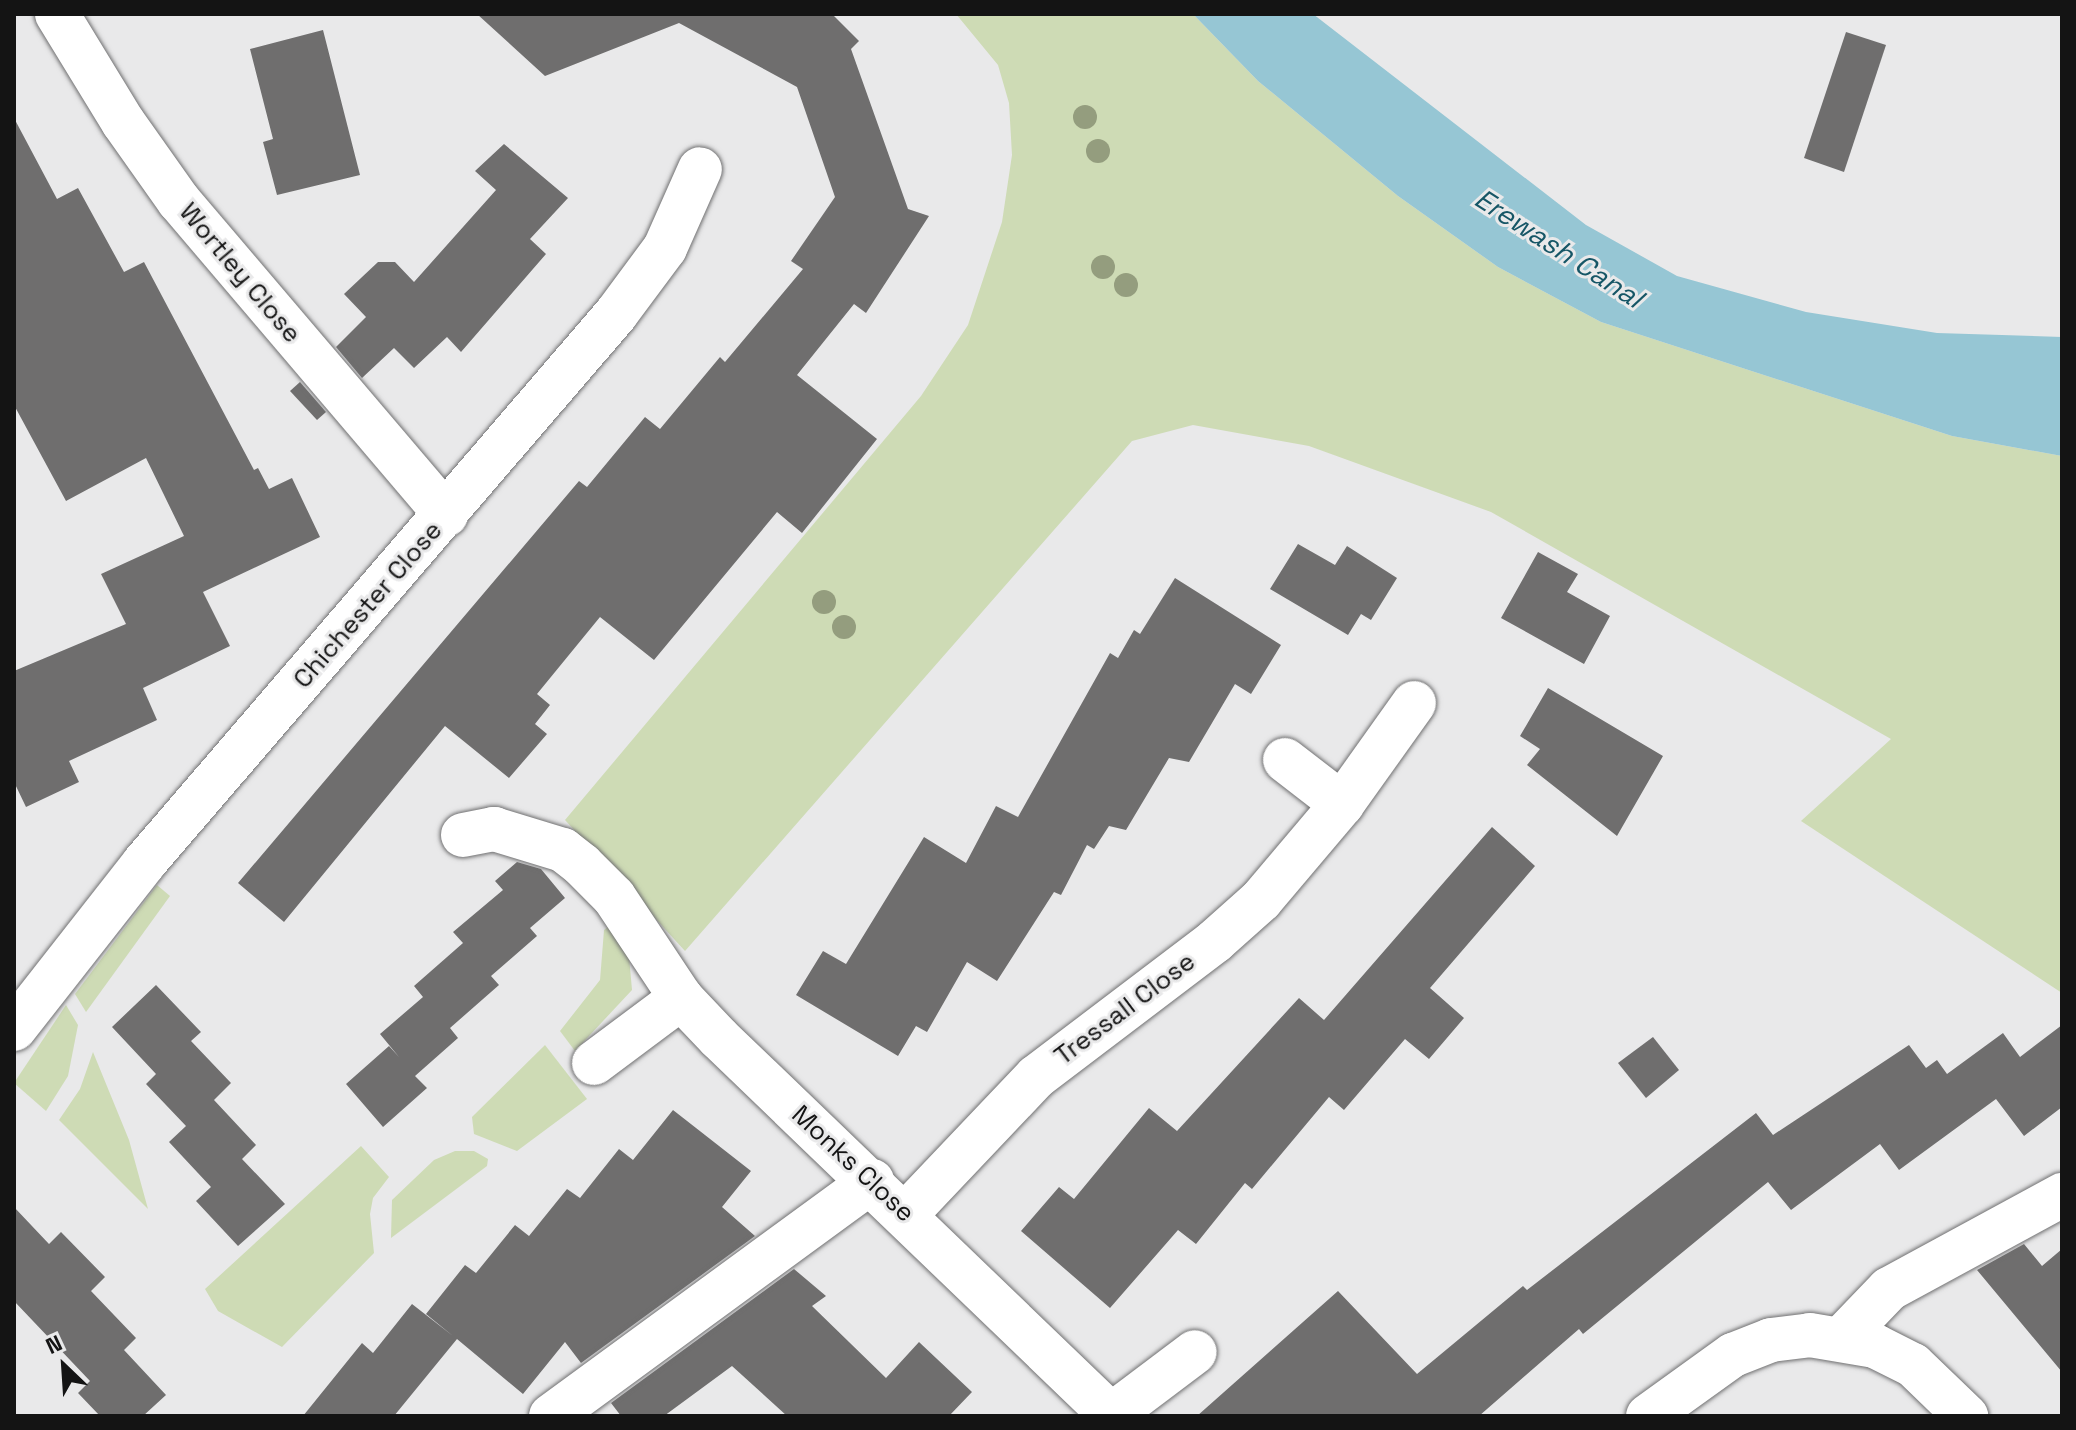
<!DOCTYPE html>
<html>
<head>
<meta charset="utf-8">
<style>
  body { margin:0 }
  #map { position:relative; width:2076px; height:1430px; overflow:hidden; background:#e9e9ea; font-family:"Space Grotesk",sans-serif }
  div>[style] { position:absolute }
  .green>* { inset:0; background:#cedbb5 }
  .water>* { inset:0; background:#96c6d4 }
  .building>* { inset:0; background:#6f6e6e }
  .roads { filter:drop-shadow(0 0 2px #707071) drop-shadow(0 0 2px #707071) }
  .minor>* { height:44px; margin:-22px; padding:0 22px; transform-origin:22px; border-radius:22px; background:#fff }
  .trees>* { width:24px; height:24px; margin:-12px; border-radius:50%; background:#949d7e }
  span { translate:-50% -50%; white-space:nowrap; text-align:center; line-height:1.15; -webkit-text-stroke:6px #e9e9ea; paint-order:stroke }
  .street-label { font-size:26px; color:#141414 }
  .water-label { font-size:28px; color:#165666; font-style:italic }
  .frame { position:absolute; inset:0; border:16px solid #141414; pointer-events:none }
  .north { position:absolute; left:24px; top:1326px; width:80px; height:80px; -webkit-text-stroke:6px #e9e9ea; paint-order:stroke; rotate:335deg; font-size:22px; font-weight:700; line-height:32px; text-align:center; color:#141414 }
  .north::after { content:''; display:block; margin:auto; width:28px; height:36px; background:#141414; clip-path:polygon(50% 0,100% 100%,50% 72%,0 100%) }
</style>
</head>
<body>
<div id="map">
  <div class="green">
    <div style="clip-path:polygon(956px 14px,1193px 14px,1258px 81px,1398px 196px,1498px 267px,1601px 322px,1952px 436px,2062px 456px,2062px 993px,1801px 821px,1891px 739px,1491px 512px,1309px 446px,1193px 425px,1132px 441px,685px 951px,565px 820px,921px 396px,968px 325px,1002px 222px,1012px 155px,1009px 103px,998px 65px)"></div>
    <div style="clip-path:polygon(157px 885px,170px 896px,86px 1012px,75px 994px)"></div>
    <div style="clip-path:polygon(609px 926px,629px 956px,632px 990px,575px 1051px,560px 1031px,600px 980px,604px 930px)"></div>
    <div style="clip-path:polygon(66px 1005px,78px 1025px,68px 1076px,46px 1111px,14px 1083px)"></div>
    <div style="clip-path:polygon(545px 1045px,587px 1099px,517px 1151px,474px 1134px,472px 1117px)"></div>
    <div style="clip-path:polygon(93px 1052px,129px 1140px,148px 1209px,59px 1120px,80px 1089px)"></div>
    <div style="clip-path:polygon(361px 1146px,389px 1177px,373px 1198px,370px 1214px,374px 1253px,282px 1347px,218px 1311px,205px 1289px)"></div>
    <div style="clip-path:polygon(455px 1151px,474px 1151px,488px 1159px,487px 1166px,391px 1238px,392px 1200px,434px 1160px)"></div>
  </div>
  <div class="water">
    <div style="clip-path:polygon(1193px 14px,1313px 14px,1586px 225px,1677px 276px,1806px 312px,1937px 333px,2062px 337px,2062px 456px,1952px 436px,1601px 322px,1498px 267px,1398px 196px,1258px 81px)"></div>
  </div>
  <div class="building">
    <div style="clip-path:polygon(477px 14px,832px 14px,859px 41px,851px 49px,908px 209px,929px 216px,866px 313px,854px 304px,797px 375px,877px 439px,802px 533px,777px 512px,654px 660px,600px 617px,537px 694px,550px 705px,535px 724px,547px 734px,509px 778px,445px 726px,284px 922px,238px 883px,579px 481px,587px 487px,645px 417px,660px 429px,720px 357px,725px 362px,803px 269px,791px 261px,835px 197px,797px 87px,679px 23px,545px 76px)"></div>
    <div style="clip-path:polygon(323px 30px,360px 175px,277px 195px,263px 142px,273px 139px,250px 49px)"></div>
    <div style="clip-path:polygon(1846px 32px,1886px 45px,1844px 172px,1804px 158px)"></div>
    <div style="clip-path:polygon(14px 118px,57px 199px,78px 188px,124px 272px,144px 262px,254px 470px,258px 468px,269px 489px,292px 478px,320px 537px,203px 592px,230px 646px,143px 688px,157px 720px,69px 761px,79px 782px,26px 807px,14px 782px,14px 671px,126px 624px,101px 574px,184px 536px,146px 458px,66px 501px,14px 405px)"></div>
    <div style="clip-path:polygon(504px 144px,568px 198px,530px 239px,546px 254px,461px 352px,447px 337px,414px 368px,394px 348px,362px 378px,336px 347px,366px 317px,344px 294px,378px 262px,395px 262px,414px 282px,496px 190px,475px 171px)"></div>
    <div style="clip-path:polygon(300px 382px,326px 412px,317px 420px,290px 391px)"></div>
    <div style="clip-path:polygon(1298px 544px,1335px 565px,1347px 546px,1397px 578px,1371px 620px,1361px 614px,1348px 635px,1270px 589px)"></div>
    <div style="clip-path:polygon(1538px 552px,1578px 574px,1567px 592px,1610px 616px,1584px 664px,1501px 618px)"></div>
    <div style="clip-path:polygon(1175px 578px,1281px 645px,1251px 694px,1235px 684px,1189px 762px,1169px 758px,1126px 830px,1109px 826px,1094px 849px,1087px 845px,1061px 895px,1054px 892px,997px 981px,967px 962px,927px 1032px,916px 1026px,898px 1056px,796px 995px,823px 951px,846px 964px,924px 837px,966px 863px,996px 806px,1018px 817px,1110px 653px,1118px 658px,1134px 630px,1140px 634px)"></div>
    <div style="clip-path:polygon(1548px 688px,1663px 756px,1617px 836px,1527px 765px,1540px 749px,1520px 736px)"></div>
    <div style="clip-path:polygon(1492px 827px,1535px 866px,1430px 988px,1464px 1018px,1429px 1059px,1405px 1039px,1344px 1110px,1329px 1097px,1252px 1189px,1245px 1183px,1196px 1244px,1178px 1230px,1110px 1308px,1021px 1231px,1059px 1187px,1074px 1199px,1149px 1108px,1177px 1131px,1299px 998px,1324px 1020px)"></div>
    <div style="clip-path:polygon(517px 862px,541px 869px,565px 898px,530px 928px,537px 936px,491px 976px,499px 985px,450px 1028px,458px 1038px,415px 1076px,427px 1088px,383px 1127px,346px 1084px,389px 1046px,399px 1057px,380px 1034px,423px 997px,414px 986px,463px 943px,453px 932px,503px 890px,495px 881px)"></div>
    <div style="clip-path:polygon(156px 985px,201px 1032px,191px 1041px,231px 1083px,214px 1100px,256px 1145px,242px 1159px,285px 1204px,238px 1246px,196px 1201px,211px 1187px,169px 1142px,186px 1126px,146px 1084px,156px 1074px,112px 1027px)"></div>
    <div style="clip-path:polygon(2062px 1025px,2062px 1107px,2024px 1136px,1996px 1099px,1899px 1170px,1880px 1144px,1791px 1210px,1768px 1182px,1583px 1334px,1579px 1329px,1479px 1416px,1197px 1416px,1338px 1291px,1417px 1374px,1523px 1286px,1527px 1290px,1756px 1113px,1773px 1135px,1909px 1045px,1926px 1068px,1937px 1060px,1947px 1074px,2003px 1033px,2020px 1057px)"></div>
    <div style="clip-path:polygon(1653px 1037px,1679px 1070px,1646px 1098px,1618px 1063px)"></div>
    <div style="clip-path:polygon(673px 1110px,751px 1171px,722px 1207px,755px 1236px,581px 1363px,565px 1342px,523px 1394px,457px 1339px,394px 1416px,303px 1416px,362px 1343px,373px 1353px,412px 1304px,453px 1336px,426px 1314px,465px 1265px,476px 1273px,515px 1225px,529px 1236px,567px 1189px,580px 1198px,619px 1149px,633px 1160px)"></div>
    <div style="clip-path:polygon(14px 1207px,49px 1244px,61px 1232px,105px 1277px,91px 1291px,136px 1338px,124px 1350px,166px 1395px,143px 1416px,100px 1416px,78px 1393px,90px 1381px,14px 1301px)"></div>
    <div style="clip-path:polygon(2024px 1244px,2042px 1266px,2062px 1249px,2062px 1372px,1977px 1270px)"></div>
    <div style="clip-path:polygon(794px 1269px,826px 1296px,812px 1306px,886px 1378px,919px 1342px,972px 1392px,949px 1416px,787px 1416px,732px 1366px,664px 1416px,621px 1416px,611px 1403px)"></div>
  </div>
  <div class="roads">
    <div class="minor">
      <div style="left:57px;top:14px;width:127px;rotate:58.6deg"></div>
      <div style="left:123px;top:122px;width:97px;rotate:54.7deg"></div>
      <div style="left:179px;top:201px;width:412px;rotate:49.6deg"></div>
      <div style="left:1285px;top:760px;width:72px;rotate:37.7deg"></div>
      <div style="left:463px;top:835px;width:32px;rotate:-11deg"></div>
      <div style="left:494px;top:829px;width:72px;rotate:16.9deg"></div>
      <div style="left:563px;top:850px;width:24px;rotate:38deg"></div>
      <div style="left:582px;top:865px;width:45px;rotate:45deg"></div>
      <div style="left:614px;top:897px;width:121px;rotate:56.4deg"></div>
      <div style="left:681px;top:998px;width:55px;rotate:46.5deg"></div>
      <div style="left:719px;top:1038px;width:544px;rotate:43.88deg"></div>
      <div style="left:14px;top:1029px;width:211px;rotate:-51.9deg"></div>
      <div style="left:144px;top:863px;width:724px;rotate:-49.31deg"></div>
      <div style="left:616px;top:314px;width:82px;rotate:-53.4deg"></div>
      <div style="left:665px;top:248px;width:86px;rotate:-66.1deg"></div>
      <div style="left:594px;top:1063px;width:109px;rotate:-36.8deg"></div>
      <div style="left:906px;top:1214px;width:189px;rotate:-46.5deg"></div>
      <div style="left:1036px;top:1077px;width:225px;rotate:-37.2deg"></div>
      <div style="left:1215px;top:941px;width:62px;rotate:-41.7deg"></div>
      <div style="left:1261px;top:900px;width:126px;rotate:-49.8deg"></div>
      <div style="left:1342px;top:804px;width:124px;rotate:-54.5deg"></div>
      <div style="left:1841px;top:1339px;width:69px;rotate:-46.2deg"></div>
      <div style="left:1889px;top:1289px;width:197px;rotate:-28.5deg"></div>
      <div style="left:551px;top:1416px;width:398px;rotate:-36.2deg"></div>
      <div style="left:1110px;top:1416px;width:106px;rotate:-37deg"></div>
      <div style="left:1648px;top:1416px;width:105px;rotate:-35.7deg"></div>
      <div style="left:1733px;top:1355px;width:41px;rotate:-21.5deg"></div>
      <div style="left:1771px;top:1340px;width:39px;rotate:-7deg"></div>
      <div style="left:1810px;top:1335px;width:66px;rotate:9.6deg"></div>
      <div style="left:1875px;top:1346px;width:42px;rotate:26.6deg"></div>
      <div style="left:1913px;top:1365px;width:74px;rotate:43.9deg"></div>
    </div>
  </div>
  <div class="trees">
    <div style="left:1085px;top:117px"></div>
    <div style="left:1098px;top:151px"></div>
    <div style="left:1103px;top:267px"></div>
    <div style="left:1126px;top:285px"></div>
    <div style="left:824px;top:602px"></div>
    <div style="left:844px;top:627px"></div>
  </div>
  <div class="street-label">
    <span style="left:240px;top:273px;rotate:50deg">Wortley Close</span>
    <span style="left:368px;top:605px;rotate:-49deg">Chichester Close</span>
    <span style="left:1125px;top:1009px;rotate:-37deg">Tressall Close</span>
    <span style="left:853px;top:1164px;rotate:43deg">Monks Close</span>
  </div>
  <div class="water-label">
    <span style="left:1559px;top:248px;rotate:33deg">Erewash Canal</span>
  </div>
  <div class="frame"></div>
  <div class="north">N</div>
</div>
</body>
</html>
